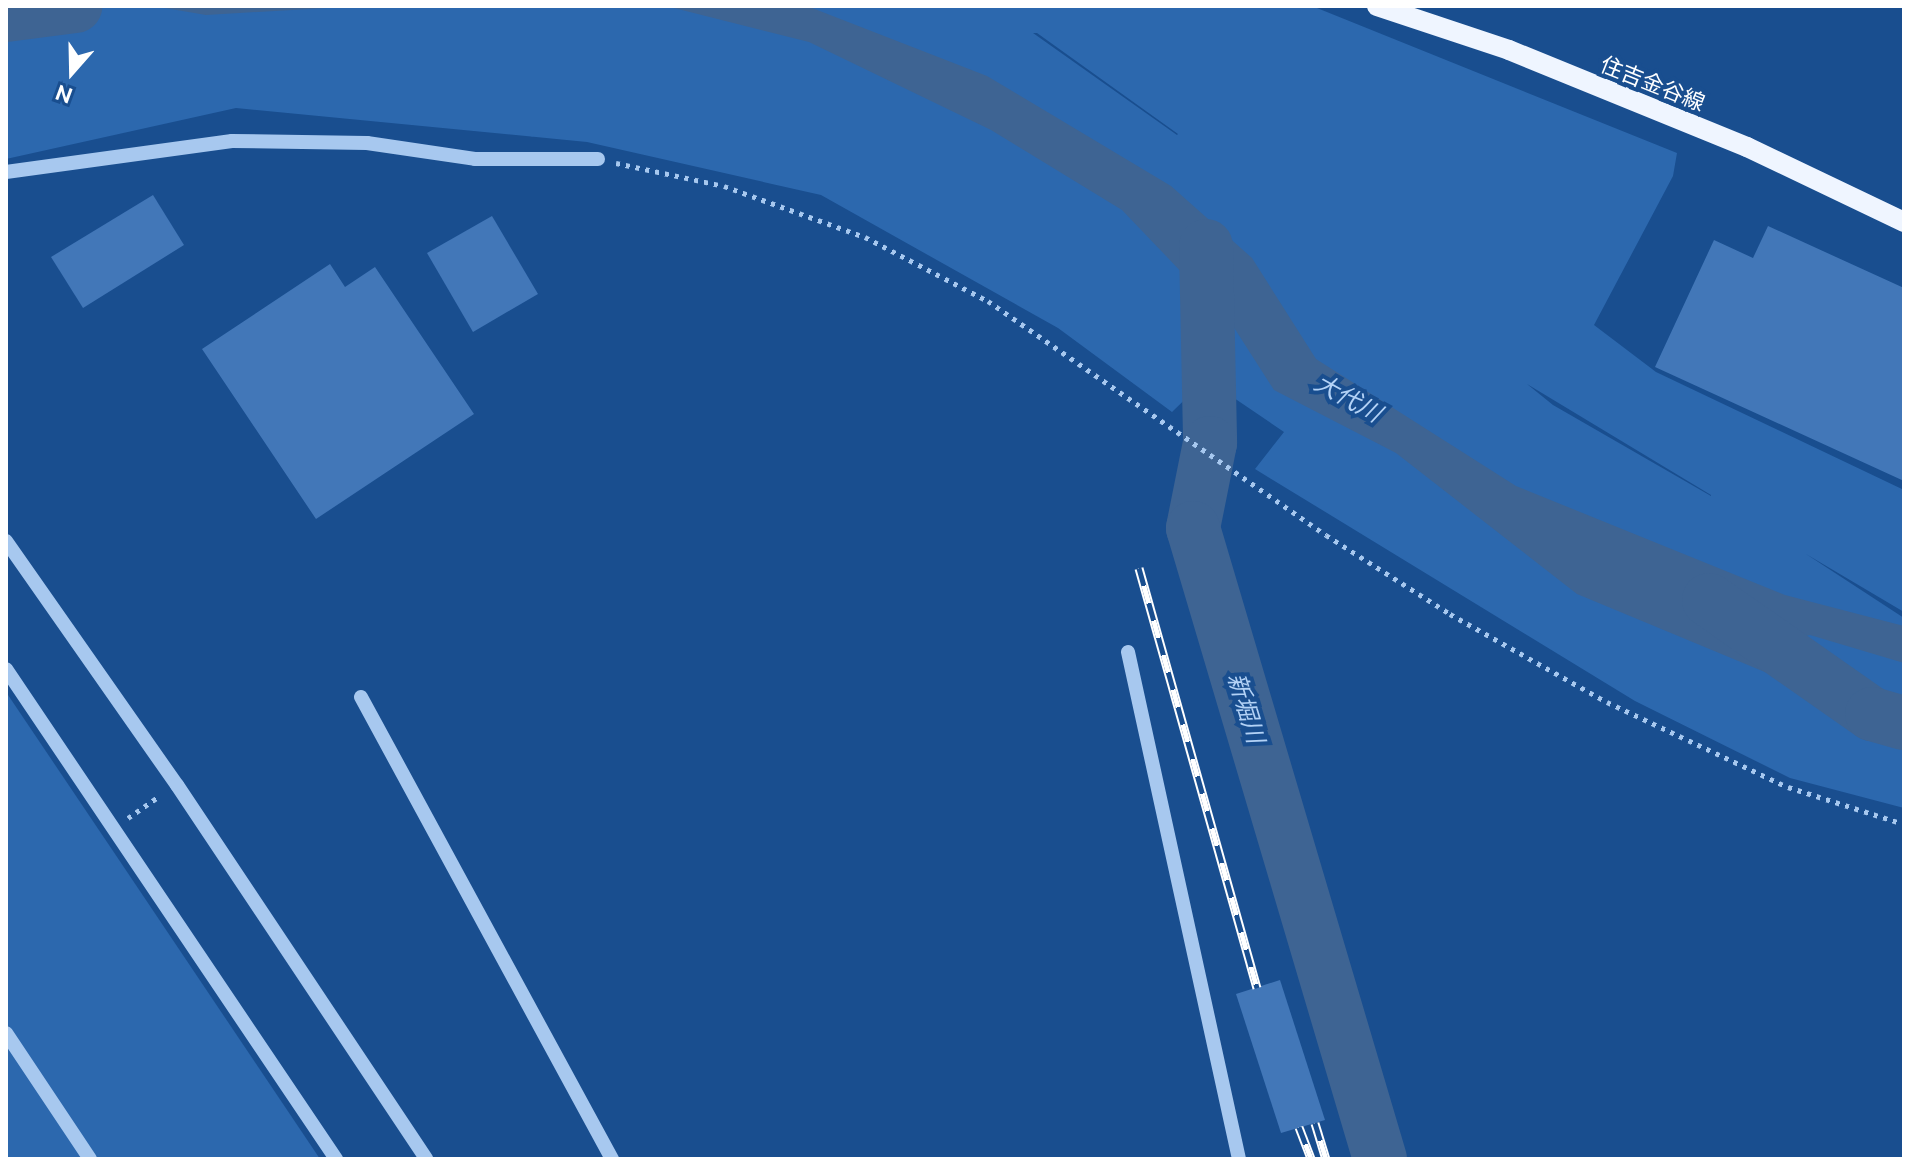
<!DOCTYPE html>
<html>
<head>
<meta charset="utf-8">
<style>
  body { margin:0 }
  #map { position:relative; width:1910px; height:1165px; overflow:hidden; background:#194e8f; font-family:Ubuntu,"Noto Sans JP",sans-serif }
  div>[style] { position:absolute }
  .green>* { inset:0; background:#2c68ae }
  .water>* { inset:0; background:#3e6493 }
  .river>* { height:54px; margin:-27px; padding:0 27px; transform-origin:27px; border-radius:27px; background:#3e6493 }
  .building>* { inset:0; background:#4277b8 }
  .path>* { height:5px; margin-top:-2.5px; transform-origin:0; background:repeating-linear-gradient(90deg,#a7c8ef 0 4px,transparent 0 10px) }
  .minor>* { height:14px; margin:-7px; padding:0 7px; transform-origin:7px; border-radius:7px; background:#a7c8ef }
  .major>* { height:20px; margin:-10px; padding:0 10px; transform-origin:10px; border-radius:10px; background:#eff5ff }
  .rail>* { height:9px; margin-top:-4.5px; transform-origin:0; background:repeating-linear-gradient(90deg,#194e8f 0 18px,#fff 0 36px); box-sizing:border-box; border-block:2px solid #fff }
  span { translate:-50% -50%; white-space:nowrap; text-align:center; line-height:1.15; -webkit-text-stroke:8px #194e8f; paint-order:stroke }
  .street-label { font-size:22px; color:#fff }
  .water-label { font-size:24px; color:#b3d2f6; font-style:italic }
  .frame { position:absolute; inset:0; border:8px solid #fff; pointer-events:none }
  .north { position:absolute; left:32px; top:32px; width:80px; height:80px; -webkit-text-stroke:6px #194e8f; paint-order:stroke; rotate:200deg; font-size:22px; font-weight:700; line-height:32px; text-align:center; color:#fff }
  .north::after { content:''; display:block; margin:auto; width:28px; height:36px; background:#fff; clip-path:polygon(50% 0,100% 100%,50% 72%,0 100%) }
</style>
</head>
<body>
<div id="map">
  <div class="green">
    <div style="clip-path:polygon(evenodd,6px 6px,1312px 6px,1677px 153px,1673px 176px,1594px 325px,1656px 372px,1904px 490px,1904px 612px,1806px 554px,1904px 618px,1904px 808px,1790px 778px,1635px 701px,1255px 469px,1284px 432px,1206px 379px,1172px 412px,1058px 328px,821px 195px,587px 142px,236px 108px,6px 159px,6px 6px,1033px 33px,1037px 33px,1178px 134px,1177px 135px,1033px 33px,6px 6px,1527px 384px,1711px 495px,1711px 496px,1553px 405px,1527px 384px)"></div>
    <div style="clip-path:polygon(6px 692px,111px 848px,320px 1159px,6px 1159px)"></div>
  </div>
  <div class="water">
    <div style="clip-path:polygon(6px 6px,75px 6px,6px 15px)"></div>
    <div style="clip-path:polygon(153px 6px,361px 6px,206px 15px)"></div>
    <div style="clip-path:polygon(666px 6px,807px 6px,987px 76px,1171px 186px,1252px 258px,1316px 359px,1516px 486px,1785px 595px,1904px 626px,1904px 663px,1810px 635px,1769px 644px,1868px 703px,1904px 712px,1904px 743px,1772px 675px,1577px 594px,1396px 453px,1274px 390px,1233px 326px,1122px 210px,991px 130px,809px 42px)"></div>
  </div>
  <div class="river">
    <div style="left:6px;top:15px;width:70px;rotate:-7.4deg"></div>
    <div style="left:1206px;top:246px;width:197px;rotate:88.8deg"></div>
    <div style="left:1210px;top:443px;width:87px;rotate:101.3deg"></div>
    <div style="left:1193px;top:528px;width:658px;rotate:73.49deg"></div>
    <div style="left:1709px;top:600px;width:199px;rotate:35deg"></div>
    <div style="left:1872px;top:714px;width:33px;rotate:16deg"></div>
  </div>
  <div class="building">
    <div style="clip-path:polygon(153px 195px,184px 245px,83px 308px,51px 257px)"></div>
    <div style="clip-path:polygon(492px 216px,538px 294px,473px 332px,427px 253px)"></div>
    <div style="clip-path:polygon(1768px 226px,1904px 288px,1904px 481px,1655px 367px,1714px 240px,1753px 258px)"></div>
    <div style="clip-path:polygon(330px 264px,345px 287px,375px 267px,474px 414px,316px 519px,202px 349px)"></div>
    <div style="clip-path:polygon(1280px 980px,1325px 1120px,1281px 1133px,1236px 994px)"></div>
  </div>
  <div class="path">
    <div style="left:616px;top:163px;width:110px;rotate:12deg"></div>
    <div style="left:724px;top:186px;width:150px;rotate:19.9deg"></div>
    <div style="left:865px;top:237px;width:139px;rotate:27.5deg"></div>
    <div style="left:988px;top:301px;width:411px;rotate:34.7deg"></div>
    <div style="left:1326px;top:535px;width:147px;rotate:32.5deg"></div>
    <div style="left:1450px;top:614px;width:180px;rotate:29.3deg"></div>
    <div style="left:1607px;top:702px;width:200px;rotate:25.2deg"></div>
    <div style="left:1788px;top:787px;width:122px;rotate:17.7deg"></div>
    <div style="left:128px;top:818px;width:39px;rotate:-35deg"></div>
  </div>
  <div class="minor">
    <div style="left:6px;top:172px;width:228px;rotate:-7.8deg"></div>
    <div style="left:232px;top:141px;width:135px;rotate:0.8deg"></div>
    <div style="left:367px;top:143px;width:109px;rotate:8.4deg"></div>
    <div style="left:475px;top:159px;width:123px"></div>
    <div style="left:6px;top:541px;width:298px;rotate:55deg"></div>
    <div style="left:177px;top:785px;width:449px;rotate:56.3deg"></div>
    <div style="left:1128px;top:652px;width:519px;rotate:77.65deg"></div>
    <div style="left:6px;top:669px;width:591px;rotate:56.04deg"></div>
    <div style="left:361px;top:697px;width:526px;rotate:61.49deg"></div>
    <div style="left:6px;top:1033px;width:151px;rotate:56.3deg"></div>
  </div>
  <div class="major">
    <div style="left:1377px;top:6px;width:139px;rotate:18.4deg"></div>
    <div style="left:1509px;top:50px;width:257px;rotate:22.2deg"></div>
    <div style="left:1747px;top:147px;width:174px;rotate:25.5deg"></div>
  </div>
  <div class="rail">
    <div style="left:1139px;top:568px;width:436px;rotate:74.3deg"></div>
    <div style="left:1315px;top:1123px;width:38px;rotate:73deg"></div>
    <div style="left:1299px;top:1127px;width:34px;rotate:69deg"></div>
  </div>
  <div class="street-label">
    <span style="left:1653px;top:83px;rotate:22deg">住吉金谷線</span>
  </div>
  <div class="water-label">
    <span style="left:1348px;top:398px;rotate:29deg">大代川</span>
    <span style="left:1246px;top:708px;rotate:73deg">新堀川</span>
  </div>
  <div class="frame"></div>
  <div class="north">N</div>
</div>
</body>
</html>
